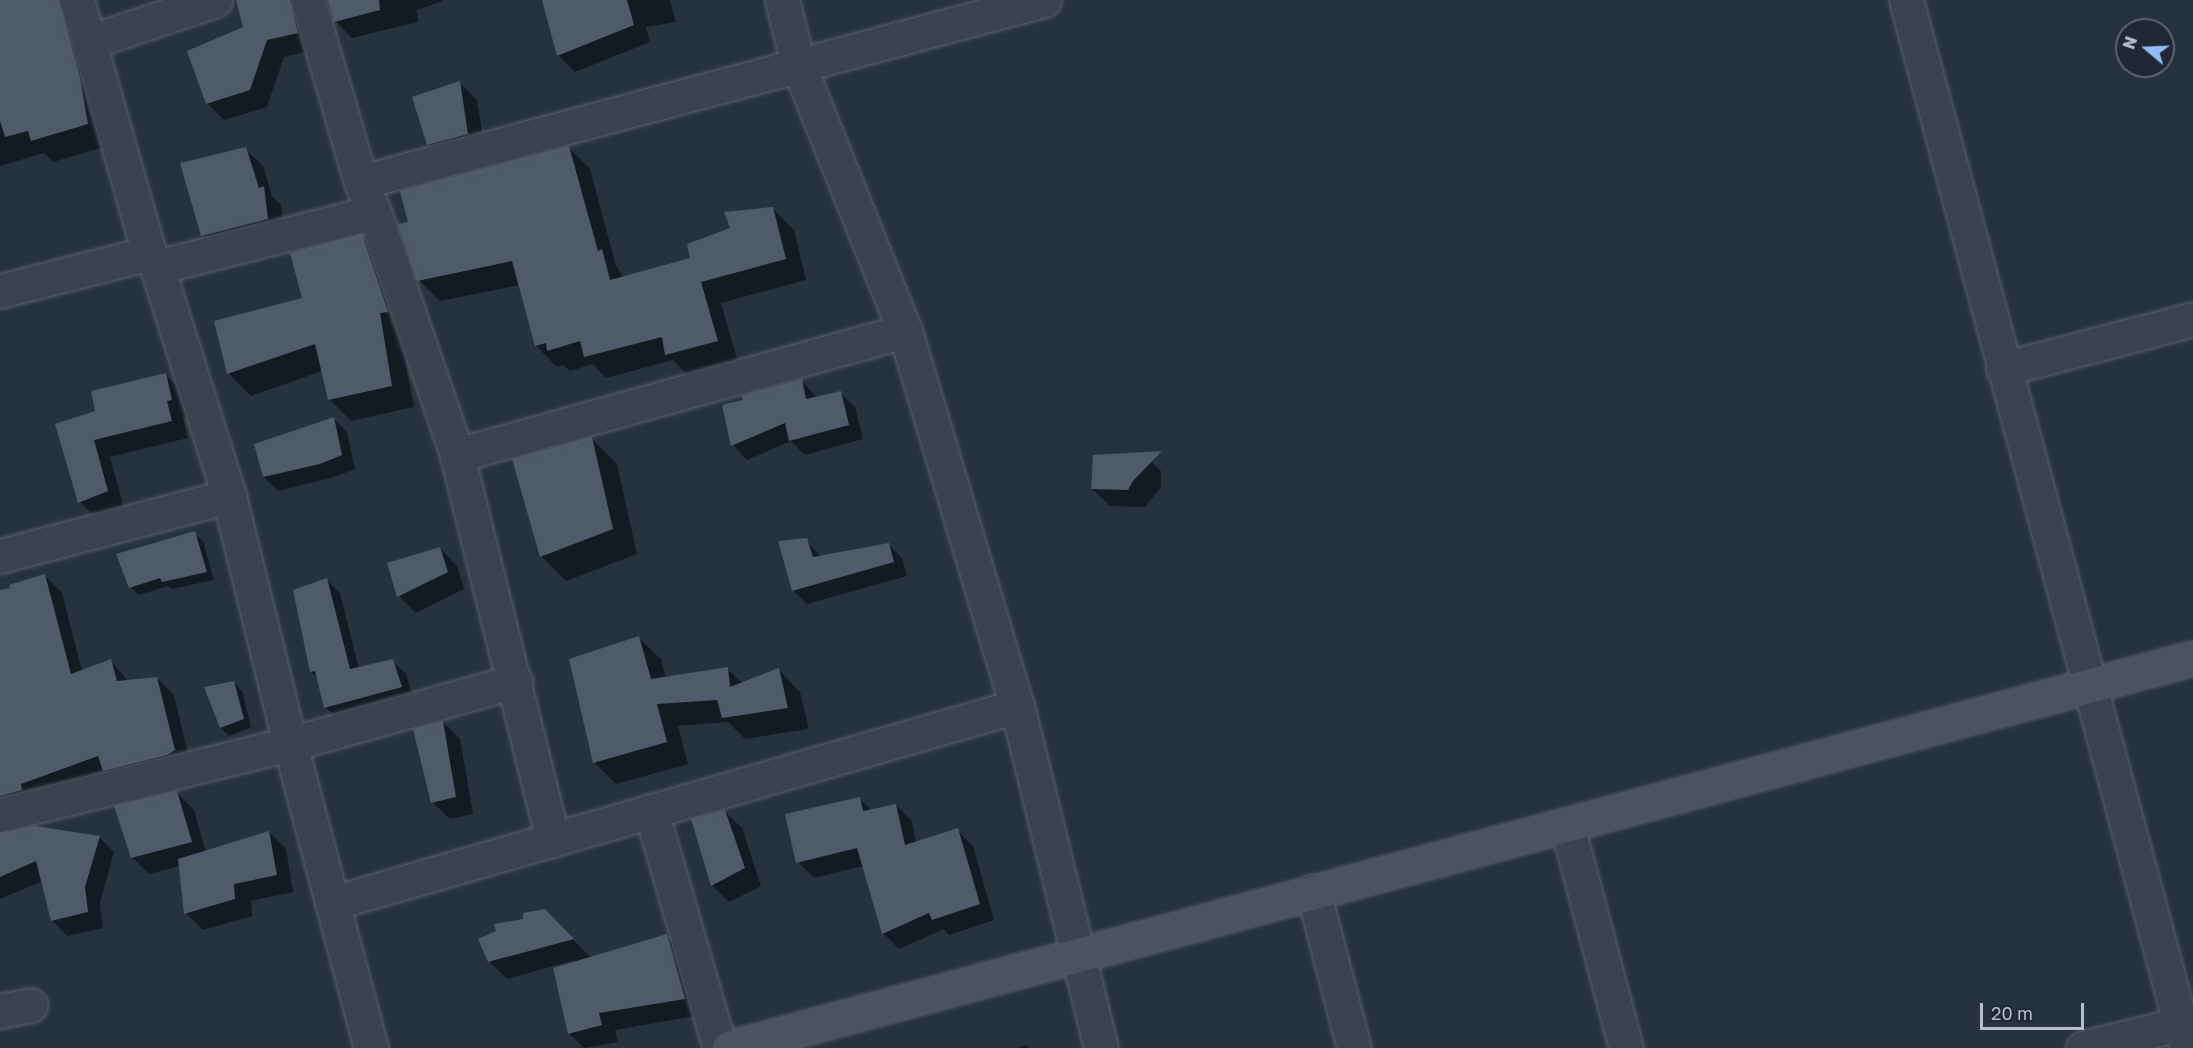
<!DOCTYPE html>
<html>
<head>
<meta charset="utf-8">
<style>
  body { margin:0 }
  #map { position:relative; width:2193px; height:1048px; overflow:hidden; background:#27323f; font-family:"Golos Text",sans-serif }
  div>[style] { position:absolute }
  .shadow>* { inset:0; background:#0007 }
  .building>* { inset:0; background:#505b69 }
  .roads { filter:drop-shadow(0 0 2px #58616c) drop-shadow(0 0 2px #58616c) }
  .street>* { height:33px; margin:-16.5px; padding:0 16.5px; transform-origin:16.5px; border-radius:16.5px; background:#3a434f }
  .secondary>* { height:33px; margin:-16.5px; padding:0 16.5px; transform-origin:16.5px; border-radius:16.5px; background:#495361 }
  span { translate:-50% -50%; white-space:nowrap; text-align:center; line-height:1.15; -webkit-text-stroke:4.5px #1f2834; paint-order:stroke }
  .north { position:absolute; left:2115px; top:18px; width:60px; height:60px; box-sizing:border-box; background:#1f2834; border:2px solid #5c6470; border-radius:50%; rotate:289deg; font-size:16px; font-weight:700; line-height:24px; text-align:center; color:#b7bec9 }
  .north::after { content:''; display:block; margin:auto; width:21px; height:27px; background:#92baf3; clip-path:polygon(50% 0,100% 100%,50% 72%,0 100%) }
  .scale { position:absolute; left:1980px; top:1003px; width:104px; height:27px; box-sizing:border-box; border:3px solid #b7bec9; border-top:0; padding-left:8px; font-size:18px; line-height:21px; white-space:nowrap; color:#b7bec9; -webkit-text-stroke:4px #1f2834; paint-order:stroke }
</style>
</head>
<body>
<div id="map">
  <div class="shadow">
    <div style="clip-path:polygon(0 0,76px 0,108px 146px,53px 162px,44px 153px,0 166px)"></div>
    <div style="clip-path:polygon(243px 0,308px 0,314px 50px,284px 57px,267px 107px,224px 120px,207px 103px,245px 28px)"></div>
    <div style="clip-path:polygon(329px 0,442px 0,443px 1px,417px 10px,418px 22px,352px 38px,335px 21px)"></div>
    <div style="clip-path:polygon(543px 0,670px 0,676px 22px,646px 27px,650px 42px,575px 72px,558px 55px)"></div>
    <div style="clip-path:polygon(460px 83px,477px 100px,485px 151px,446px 161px,429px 144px)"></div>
    <div style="clip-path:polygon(569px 148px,590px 169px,616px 266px,624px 278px,692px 260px,732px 228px,773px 209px,794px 230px,806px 280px,721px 303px,738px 362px,687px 375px,673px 360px,606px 378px,593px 364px,570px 371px,563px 365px,557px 367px,536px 346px,520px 285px,440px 301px,419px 280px,410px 223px)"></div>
    <div style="clip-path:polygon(245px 149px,263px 166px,272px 196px,281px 205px,285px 236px,220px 252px,202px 235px)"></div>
    <div style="clip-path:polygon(361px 236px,383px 258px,407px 361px,405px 361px,414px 407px,351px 421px,329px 399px,322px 371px,251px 396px,229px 374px,216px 322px,304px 300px)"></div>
    <div style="clip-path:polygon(165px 374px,182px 391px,188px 416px,183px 418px,188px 438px,110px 457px,124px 508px,97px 519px,80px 502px,97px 412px)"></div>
    <div style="clip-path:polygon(802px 381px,817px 398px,840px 393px,855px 407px,863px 439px,805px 455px,791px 441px,747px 460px,733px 445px)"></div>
    <div style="clip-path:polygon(333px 418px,347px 432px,355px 469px,334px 477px,278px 491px,264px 477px)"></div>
    <div style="clip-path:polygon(592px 439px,617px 464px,637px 554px,566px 581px,541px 556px)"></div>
    <div style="clip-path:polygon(1144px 454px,1161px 471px,1161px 487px,1145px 507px,1110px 506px,1092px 489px)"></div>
    <div style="clip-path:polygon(194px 533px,203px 541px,214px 580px,172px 589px,168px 586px,139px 595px,130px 587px)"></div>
    <div style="clip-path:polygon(806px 540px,821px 557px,889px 545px,902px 558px,907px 576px,807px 604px,794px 591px,780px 542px)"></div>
    <div style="clip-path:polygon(440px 548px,457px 566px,464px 589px,416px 613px,399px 596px,389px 564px)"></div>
    <div style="clip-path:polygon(45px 576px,62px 593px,82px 671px,111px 661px,129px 682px,157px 678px,174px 695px,191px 767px,0 803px,0 692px)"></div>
    <div style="clip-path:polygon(327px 580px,340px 593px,359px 669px,392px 661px,406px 674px,414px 700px,339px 720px,325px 707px,319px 679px,311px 672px)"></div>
    <div style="clip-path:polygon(639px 638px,661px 659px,666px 678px,728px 669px,743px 684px,779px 670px,800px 692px,809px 729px,745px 739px,728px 722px,678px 726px,688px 764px,616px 784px,594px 762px)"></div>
    <div style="clip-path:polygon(233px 682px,242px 691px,251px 727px,229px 736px,221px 728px)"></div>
    <div style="clip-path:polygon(443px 722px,460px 739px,473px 814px,450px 819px,432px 802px)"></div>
    <div style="clip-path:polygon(177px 793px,194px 810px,206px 852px,269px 832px,286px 849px,293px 892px,251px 901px,252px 916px,203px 930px,186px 913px,180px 866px,149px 874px,132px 857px)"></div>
    <div style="clip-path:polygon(859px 798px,872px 811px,896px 805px,912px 821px,916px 843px,957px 830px,973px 846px,994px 920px,949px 935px,944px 929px,899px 949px,883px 933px,863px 866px,814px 878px,798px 862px)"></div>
    <div style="clip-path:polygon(724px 811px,742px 828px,761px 886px,729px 902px,712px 885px)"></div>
    <div style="clip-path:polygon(0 835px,99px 837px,114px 852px,100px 903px,103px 928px,67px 936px,52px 920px,43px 881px,0 899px)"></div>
    <div style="clip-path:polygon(562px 928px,591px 958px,666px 936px,683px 953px,701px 1015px,615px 1030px,618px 1042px,584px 1048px,569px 1033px,575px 960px,507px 979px,489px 961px)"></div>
    <div style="clip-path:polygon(1026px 1045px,1030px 1048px,1017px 1048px)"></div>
  </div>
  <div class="building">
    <div style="clip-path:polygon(0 0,59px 0,80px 78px,88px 124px,31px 141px,28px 131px,5px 137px,0 121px)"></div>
    <div style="clip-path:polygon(236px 0,290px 0,298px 33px,267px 40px,250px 90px,206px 104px,187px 51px,243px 27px)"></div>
    <div style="clip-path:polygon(328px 0,379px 0,380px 10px,334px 22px)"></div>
    <div style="clip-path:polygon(542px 0,627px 0,634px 25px,557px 56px)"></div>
    <div style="clip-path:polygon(460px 81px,468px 134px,427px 145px,412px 97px)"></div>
    <div style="clip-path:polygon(569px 146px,598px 251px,602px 249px,610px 280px,690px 258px,687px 244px,730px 228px,724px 212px,773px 207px,786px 259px,701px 282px,718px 341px,665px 355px,662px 337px,584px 357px,580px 341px,547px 351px,546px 343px,535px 346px,512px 261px,417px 281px,398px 224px,408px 222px,400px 191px)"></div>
    <div style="clip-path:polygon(246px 147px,259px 188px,264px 186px,268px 219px,201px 236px,180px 163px)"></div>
    <div style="clip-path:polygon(362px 234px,388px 312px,380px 313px,392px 386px,328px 400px,315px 344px,227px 374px,214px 321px,302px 298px,290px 253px)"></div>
    <div style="clip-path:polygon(166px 373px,172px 400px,167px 401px,172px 421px,94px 440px,108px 491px,78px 503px,55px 424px,95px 411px,91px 391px)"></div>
    <div style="clip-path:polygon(802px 379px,806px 399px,841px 391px,849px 425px,789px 441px,785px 423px,731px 446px,722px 405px,743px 400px,741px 396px)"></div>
    <div style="clip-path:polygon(334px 417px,342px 455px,320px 464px,263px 477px,254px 444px)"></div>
    <div style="clip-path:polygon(592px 437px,613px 529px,540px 557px,512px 459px)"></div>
    <div style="clip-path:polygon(1162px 451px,1133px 481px,1128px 490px,1091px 489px,1093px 455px)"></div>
    <div style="clip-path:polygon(195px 531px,207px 572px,162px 582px,160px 578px,129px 588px,116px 554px)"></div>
    <div style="clip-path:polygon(807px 538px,813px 557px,889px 543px,894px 562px,792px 591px,778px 541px)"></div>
    <div style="clip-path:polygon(440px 547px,448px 572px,397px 597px,387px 563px)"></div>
    <div style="clip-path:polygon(45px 574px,71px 674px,111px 659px,117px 681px,157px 677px,175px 750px,167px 755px,103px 771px,98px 756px,21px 784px,22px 790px,0 796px,0 590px,10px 588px,9px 585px)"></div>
    <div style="clip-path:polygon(327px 578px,350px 669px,393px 659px,402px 687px,324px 708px,315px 671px,310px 672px,293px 590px)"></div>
    <div style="clip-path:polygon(639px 636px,651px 679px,728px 667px,730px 687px,779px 668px,788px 708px,722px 718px,717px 700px,657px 704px,667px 742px,593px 763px,569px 659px)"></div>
    <div style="clip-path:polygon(234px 681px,244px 719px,220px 728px,204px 687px)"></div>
    <div style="clip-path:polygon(443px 721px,456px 797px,431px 803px,413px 729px)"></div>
    <div style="clip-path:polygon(177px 791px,192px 842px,131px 858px,114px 806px)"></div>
    <div style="clip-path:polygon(860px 797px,863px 811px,896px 804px,905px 845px,958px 828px,980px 904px,932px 920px,929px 913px,882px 934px,857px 848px,796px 863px,785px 814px)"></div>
    <div style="clip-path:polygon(725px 810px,745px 868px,711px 886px,691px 819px)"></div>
    <div style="clip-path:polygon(35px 826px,100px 836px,85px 887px,88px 912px,51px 921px,36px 861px,0 877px,0 833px)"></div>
    <div style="clip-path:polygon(269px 831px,277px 875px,234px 884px,235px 899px,184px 914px,178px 859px)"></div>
    <div style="clip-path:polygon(545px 909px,574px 939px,488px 962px,478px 939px,496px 931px,494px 924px,523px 919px,523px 913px)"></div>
    <div style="clip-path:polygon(667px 934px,685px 999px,599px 1013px,602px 1025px,568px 1034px,553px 968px)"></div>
  </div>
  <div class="roads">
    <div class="street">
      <div style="left:77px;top:0;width:263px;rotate:74.1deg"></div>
      <div style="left:149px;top:253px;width:16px;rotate:60deg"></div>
      <div style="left:157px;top:267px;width:240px;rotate:72.5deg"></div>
      <div style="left:229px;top:496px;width:255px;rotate:76.2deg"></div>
      <div style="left:290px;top:744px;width:315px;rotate:75.1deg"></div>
      <div style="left:308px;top:0;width:190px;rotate:73.8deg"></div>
      <div style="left:361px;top:182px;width:33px;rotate:67deg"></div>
      <div style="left:374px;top:212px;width:257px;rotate:71.1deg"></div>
      <div style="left:457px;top:455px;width:397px;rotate:76deg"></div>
      <div style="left:782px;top:0;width:66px;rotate:76deg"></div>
      <div style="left:798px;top:64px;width:288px;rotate:68.2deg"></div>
      <div style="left:905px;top:331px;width:391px;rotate:73.4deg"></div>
      <div style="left:1017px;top:706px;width:352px;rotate:76.2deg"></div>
      <div style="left:1906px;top:0;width:1085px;rotate:74.99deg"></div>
      <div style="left:89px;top:42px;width:133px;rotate:-18.4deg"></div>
      <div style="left:361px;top:182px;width:707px;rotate:-14.92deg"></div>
      <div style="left:157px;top:267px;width:224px;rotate:-14.2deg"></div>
      <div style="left:0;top:291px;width:154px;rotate:-14.3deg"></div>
      <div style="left:2003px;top:369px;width:196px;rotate:-14.7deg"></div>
      <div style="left:457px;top:455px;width:465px;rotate:-15.5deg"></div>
      <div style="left:0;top:556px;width:237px;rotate:-14.7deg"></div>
      <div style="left:651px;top:811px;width:247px;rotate:73.8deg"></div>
      <div style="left:0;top:815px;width:299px;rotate:-13.8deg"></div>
      <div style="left:290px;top:744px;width:234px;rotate:-15.6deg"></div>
      <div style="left:1567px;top:825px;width:231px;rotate:75.2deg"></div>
      <div style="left:1313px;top:891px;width:162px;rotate:75.4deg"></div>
      <div style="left:332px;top:903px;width:713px;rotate:-16.04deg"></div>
      <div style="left:0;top:1011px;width:31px;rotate:-11deg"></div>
      <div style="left:2083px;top:1048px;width:100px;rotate:-13.9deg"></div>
    </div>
    <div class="secondary">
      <div style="left:729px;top:1048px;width:1515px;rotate:-14.92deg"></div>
    </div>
  </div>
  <div class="north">N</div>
  <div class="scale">20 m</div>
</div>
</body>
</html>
